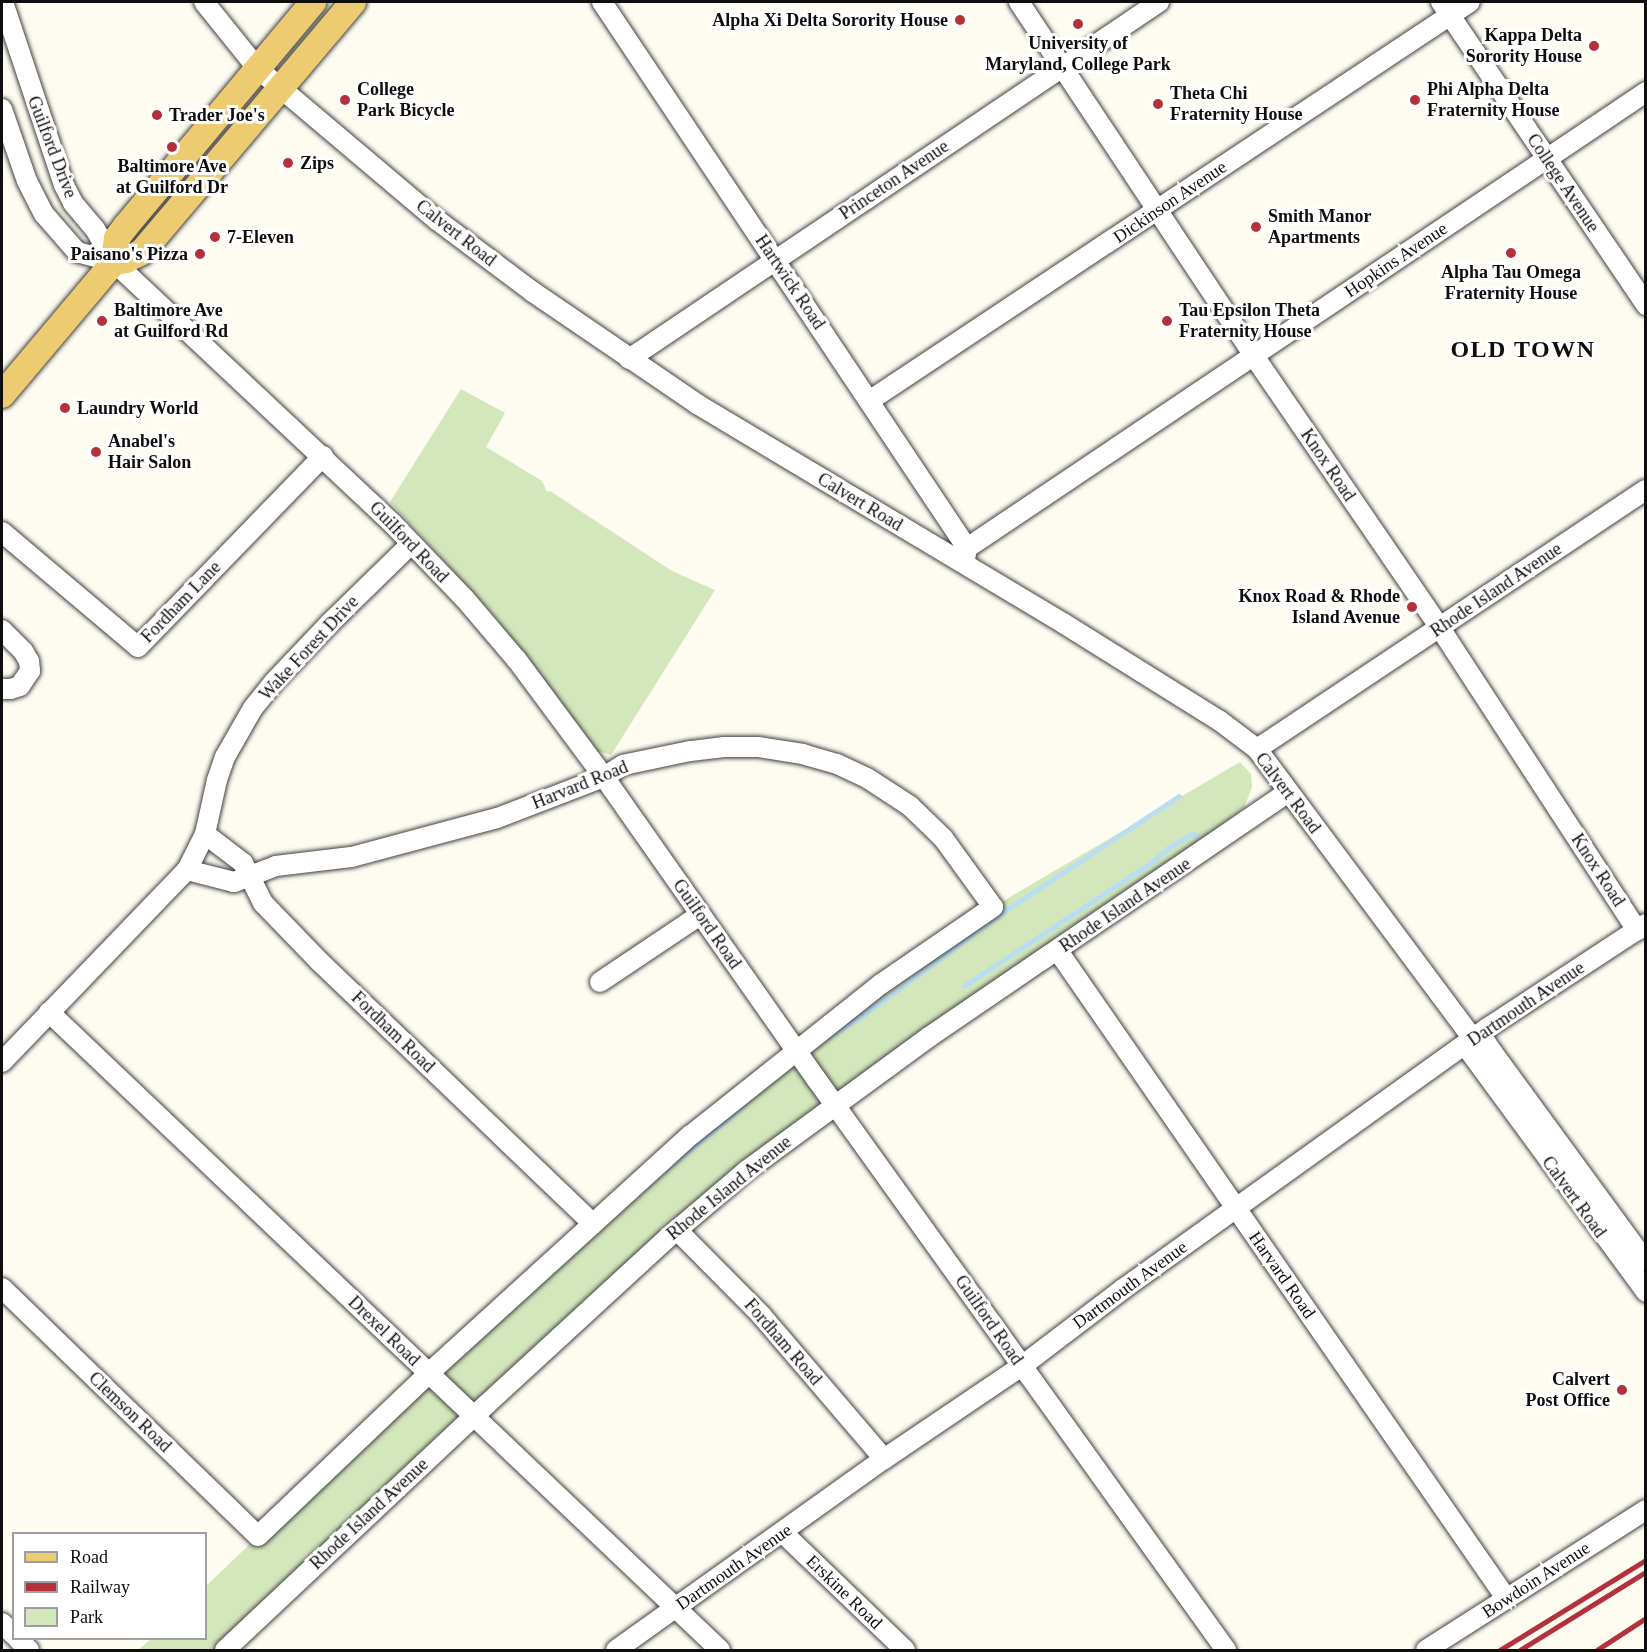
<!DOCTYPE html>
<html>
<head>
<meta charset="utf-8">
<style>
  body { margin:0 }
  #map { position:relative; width:1647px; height:1652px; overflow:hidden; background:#fefbf0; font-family:"Times New Roman",serif }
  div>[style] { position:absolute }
  .green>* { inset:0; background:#d3e6bc }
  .stream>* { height:5px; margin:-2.5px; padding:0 2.5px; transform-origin:2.5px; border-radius:2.5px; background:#b9def1 }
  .roads { filter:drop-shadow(0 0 2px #414141) drop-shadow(0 0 2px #414141) }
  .minor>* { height:20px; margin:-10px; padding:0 10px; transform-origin:10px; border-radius:10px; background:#fff }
  .major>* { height:26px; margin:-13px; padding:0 13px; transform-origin:13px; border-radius:13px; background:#edcb70 }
  .rail>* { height:4.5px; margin:-2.25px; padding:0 2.25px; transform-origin:2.25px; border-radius:2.25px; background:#b3313b }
  .dots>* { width:16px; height:16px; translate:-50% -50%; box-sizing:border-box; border:3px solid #fff; border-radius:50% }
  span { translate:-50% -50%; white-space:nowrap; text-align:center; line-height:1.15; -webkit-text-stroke:6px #fff; paint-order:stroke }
  .poi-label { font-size:18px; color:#0e0e0e; font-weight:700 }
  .right { translate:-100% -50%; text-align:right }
  .left { translate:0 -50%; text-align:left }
  .street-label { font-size:18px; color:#0e0e0e }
  .district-label { font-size:24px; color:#0e0e0e; font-weight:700; letter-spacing:1.5px }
  .frame { position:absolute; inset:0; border:3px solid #0e0e0e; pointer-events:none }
  .legend { position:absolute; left:12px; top:1532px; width:195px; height:108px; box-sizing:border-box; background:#fff; border:2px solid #9f9f9f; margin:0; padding:8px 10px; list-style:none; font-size:18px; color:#0e0e0e }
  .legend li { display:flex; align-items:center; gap:12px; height:30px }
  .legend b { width:30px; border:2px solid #9f9f9f }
</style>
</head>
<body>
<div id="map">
  <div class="green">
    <div style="clip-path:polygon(461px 389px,505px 413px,486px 447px,542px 481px,547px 492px,550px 491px,672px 571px,715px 590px,611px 755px,596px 751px,497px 619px,390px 502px)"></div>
    <div style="clip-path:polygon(1240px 762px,1251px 774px,1252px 787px,1244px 808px,1055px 947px,782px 1137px,225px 1650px,138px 1650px,151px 1639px,206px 1638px,206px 1586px,428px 1374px,593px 1224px,993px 907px)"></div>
  </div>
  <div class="stream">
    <div style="left:964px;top:986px;width:227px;rotate:-33.5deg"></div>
    <div style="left:1153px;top:861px;width:20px;rotate:-41deg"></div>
    <div style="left:1168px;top:848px;width:27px;rotate:-31deg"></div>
    <div style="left:1191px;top:834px;width:7px;rotate:16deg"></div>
    <div style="left:826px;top:1039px;width:40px;rotate:-32.9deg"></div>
    <div style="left:860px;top:1017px;width:181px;rotate:-36.2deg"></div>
    <div style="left:1006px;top:910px;width:207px;rotate:-33.4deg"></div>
    <div style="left:667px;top:1169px;width:99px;rotate:-39.7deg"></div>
  </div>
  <div class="roads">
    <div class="minor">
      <div style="left:3px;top:2px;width:193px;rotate:71.6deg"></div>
      <div style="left:64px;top:185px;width:20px;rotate:63deg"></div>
      <div style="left:73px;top:203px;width:34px;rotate:50deg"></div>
      <div style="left:95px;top:229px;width:38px;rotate:60deg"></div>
      <div style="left:114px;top:262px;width:381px;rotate:43.2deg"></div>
      <div style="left:392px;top:523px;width:105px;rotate:46.2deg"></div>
      <div style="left:465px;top:599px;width:80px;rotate:49.6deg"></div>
      <div style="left:517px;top:660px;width:146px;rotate:53.4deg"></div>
      <div style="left:604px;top:777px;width:370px;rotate:54.9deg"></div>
      <div style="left:817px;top:1080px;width:702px;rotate:54.34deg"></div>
      <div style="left:204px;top:2px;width:85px;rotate:51.2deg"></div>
      <div style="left:257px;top:68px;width:236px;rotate:40.2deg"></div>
      <div style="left:437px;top:220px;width:120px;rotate:36.9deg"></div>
      <div style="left:533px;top:292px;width:199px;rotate:34.3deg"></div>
      <div style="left:697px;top:404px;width:427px;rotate:30.9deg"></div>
      <div style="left:1063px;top:623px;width:185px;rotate:32deg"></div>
      <div style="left:1220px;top:721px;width:46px;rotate:37.1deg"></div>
      <div style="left:1257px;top:749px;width:362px;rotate:53.3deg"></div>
      <div style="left:1473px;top:1039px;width:14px;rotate:17deg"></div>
      <div style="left:1486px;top:1043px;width:12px;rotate:55deg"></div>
      <div style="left:1493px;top:1053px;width:259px;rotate:53.8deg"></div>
      <div style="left:602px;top:2px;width:657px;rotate:56.24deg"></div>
      <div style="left:967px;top:548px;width:11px;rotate:100deg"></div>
      <div style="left:1019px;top:2px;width:432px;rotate:56.4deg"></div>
      <div style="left:1258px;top:362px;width:322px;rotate:55.6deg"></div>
      <div style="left:1440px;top:628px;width:361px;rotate:56.9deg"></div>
      <div style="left:1441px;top:2px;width:366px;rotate:55.9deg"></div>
      <div style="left:2px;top:109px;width:76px;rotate:70.9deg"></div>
      <div style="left:27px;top:181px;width:37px;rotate:63deg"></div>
      <div style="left:44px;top:214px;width:50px;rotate:49deg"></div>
      <div style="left:77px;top:252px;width:38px;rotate:15deg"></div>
      <div style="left:629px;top:359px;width:639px;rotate:-33.96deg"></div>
      <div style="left:869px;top:401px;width:721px;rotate:-33.58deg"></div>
      <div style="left:2px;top:532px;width:178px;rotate:40.2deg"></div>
      <div style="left:138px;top:647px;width:266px;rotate:-45.9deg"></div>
      <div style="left:967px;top:548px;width:818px;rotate:-33.88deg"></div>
      <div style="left:2px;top:630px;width:30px;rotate:45deg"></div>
      <div style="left:23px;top:651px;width:12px;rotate:59deg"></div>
      <div style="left:29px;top:661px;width:10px;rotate:84deg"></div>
      <div style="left:30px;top:671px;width:18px;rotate:124deg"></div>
      <div style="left:20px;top:686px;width:9px;rotate:162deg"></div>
      <div style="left:11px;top:689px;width:9px;rotate:180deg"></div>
      <div style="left:1257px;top:749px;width:467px;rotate:-33.7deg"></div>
      <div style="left:205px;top:834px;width:48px;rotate:37.3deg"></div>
      <div style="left:243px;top:863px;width:45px;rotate:63.4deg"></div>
      <div style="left:263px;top:903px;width:82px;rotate:46deg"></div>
      <div style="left:320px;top:962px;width:378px;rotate:43.8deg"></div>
      <div style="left:1058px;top:951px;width:787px;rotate:55.3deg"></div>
      <div style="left:600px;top:982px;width:120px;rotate:-33.8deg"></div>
      <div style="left:49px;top:1012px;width:926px;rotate:43.56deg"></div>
      <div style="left:1473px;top:1039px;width:13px;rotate:103deg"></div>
      <div style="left:1470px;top:1052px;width:298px;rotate:53.7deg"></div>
      <div style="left:2px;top:1062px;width:267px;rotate:-46.1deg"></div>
      <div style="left:187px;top:870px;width:40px;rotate:-63.4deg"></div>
      <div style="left:205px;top:834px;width:55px;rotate:-77.5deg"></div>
      <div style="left:217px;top:780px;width:24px;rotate:-71deg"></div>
      <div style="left:225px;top:757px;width:56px;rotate:-60.3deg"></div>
      <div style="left:253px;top:708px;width:33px;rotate:-51deg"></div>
      <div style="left:274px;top:682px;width:80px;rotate:-46.5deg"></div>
      <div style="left:329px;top:624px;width:115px;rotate:-44.3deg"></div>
      <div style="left:677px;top:1230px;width:121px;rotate:45.3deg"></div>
      <div style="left:762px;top:1316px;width:188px;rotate:49.5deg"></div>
      <div style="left:2px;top:1288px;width:356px;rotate:44.1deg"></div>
      <div style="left:258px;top:1536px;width:236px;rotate:-43.6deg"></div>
      <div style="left:429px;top:1373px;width:354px;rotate:-42.3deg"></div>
      <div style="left:691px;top:1135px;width:243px;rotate:-38.5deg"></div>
      <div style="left:881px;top:984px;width:136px;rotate:-34.5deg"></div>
      <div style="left:993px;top:907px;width:85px;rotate:-125.9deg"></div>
      <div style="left:943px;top:838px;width:46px;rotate:-135.9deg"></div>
      <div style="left:910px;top:806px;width:51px;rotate:-146.9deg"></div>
      <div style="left:867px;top:778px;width:33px;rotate:-155deg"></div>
      <div style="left:837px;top:764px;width:35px;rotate:-164deg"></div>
      <div style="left:803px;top:754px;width:46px;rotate:-171.2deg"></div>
      <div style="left:758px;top:747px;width:34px;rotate:180deg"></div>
      <div style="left:724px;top:747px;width:34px;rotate:173deg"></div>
      <div style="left:690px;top:751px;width:68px;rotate:168.2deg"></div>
      <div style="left:623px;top:765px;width:22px;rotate:148deg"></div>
      <div style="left:604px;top:777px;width:115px;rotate:159deg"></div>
      <div style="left:497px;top:818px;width:151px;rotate:165deg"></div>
      <div style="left:351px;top:857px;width:76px;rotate:173.2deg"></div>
      <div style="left:276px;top:866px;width:45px;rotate:159.1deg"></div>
      <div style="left:234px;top:882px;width:49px;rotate:-165.7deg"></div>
      <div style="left:783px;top:1533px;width:169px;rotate:43.8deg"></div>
      <div style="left:2px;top:1623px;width:17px;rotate:45deg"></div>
      <div style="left:17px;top:1638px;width:17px;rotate:45deg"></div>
      <div style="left:225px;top:1650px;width:359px;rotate:-43.2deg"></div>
      <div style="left:487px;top:1404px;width:248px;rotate:-42.6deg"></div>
      <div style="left:670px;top:1236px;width:100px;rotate:-40.5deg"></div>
      <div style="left:746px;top:1171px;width:227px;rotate:-36.2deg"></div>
      <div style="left:929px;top:1037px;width:435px;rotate:-34.3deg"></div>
      <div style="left:616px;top:1650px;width:329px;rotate:-35.5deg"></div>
      <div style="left:884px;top:1459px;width:166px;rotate:-34deg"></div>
      <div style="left:1022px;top:1366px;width:127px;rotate:-37.3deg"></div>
      <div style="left:1123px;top:1289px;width:450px;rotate:-35.6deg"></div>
      <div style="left:1489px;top:1027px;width:188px;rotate:-33.3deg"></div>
      <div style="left:1426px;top:1650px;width:261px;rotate:-32.5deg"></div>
    </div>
    <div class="major">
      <div style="left:114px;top:262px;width:24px;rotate:-83deg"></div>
      <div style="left:117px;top:238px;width:15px;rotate:-53deg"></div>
      <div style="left:126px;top:226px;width:292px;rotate:-50.1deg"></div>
      <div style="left:2px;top:395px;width:174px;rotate:-49.9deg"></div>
      <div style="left:114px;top:262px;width:12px;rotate:-9deg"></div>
      <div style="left:126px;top:260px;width:18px;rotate:-27deg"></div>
      <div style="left:142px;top:252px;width:327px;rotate:-49.8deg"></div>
    </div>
  </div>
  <div class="rail">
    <div style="left:1500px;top:1650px;width:172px;rotate:-31.7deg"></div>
    <div style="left:1520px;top:1650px;width:148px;rotate:-31.8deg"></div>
    <div style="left:1597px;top:1650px;width:59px;rotate:-33.1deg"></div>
  </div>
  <div class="dots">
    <div style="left:960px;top:20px;background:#b3313b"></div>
    <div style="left:1078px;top:24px;background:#b3313b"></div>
    <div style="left:1594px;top:46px;background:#b3313b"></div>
    <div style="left:345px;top:100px;background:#b3313b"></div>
    <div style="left:1415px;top:100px;background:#b3313b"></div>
    <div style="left:1158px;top:104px;background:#b3313b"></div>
    <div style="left:157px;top:115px;background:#b3313b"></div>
    <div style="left:172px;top:147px;background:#b3313b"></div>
    <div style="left:288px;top:163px;background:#b3313b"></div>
    <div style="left:1256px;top:227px;background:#b3313b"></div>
    <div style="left:215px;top:237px;background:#b3313b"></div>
    <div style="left:1511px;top:253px;background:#b3313b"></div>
    <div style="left:200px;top:254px;background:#b3313b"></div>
    <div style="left:102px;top:321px;background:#b3313b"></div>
    <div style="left:1167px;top:321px;background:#b3313b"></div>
    <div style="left:65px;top:408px;background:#b3313b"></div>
    <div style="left:96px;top:452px;background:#b3313b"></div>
    <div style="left:1412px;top:607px;background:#b3313b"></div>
    <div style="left:1622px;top:1390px;background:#b3313b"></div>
  </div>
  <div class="poi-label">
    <span class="right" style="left:948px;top:20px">Alpha Xi Delta Sorority House</span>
    <span class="right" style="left:1582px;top:46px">Kappa Delta<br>Sorority House</span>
    <span style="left:1078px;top:54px">University of<br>Maryland, College Park</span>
    <span class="left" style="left:357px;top:100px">College<br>Park Bicycle</span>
    <span class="left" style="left:1427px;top:100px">Phi Alpha Delta<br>Fraternity House</span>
    <span class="left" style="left:1170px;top:104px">Theta Chi<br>Fraternity House</span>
    <span class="left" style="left:169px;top:115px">Trader Joe's</span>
    <span class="left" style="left:300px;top:163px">Zips</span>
    <span style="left:172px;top:177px">Baltimore Ave<br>at Guilford Dr</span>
    <span class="left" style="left:1268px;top:227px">Smith Manor<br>Apartments</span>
    <span class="left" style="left:227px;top:237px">7-Eleven</span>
    <span class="right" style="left:188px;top:254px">Paisano's Pizza</span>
    <span style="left:1511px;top:283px">Alpha Tau Omega<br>Fraternity House</span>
    <span class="left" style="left:114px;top:321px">Baltimore Ave<br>at Guilford Rd</span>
    <span class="left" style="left:1179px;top:321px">Tau Epsilon Theta<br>Fraternity House</span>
    <span class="left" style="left:77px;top:408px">Laundry World</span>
    <span class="left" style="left:108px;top:452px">Anabel's<br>Hair Salon</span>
    <span class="right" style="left:1400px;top:607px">Knox Road &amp; Rhode<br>Island Avenue</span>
    <span class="right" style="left:1610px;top:1390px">Calvert<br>Post Office</span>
  </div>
  <div class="street-label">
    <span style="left:52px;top:147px;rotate:69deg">Guilford Drive</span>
    <span style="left:894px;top:180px;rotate:-34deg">Princeton Avenue</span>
    <span style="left:1563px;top:183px;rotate:56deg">College Avenue</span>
    <span style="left:1170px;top:202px;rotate:-34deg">Dickinson Avenue</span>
    <span style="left:456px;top:233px;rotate:38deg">Calvert Road</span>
    <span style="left:1396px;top:260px;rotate:-34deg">Hopkins Avenue</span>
    <span style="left:790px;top:282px;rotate:56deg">Hartwick Road</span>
    <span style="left:1328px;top:465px;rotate:56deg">Knox Road</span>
    <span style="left:860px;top:502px;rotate:31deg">Calvert Road</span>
    <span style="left:409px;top:542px;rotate:46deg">Guilford Road</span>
    <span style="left:1496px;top:590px;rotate:-34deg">Rhode Island Avenue</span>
    <span style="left:181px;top:602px;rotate:-46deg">Fordham Lane</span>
    <span style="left:309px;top:648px;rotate:-47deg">Wake Forest Drive</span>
    <span style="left:580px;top:785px;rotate:-22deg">Harvard Road</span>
    <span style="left:1288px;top:793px;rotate:53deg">Calvert Road</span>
    <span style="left:1598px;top:870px;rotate:57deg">Knox Road</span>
    <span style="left:1125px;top:905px;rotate:-34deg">Rhode Island Avenue</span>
    <span style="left:707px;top:924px;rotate:55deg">Guilford Road</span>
    <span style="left:1526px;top:1004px;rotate:-34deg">Dartmouth Avenue</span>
    <span style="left:393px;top:1032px;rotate:44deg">Fordham Road</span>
    <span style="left:729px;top:1188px;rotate:-39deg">Rhode Island Avenue</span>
    <span style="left:1574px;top:1197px;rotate:54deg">Calvert Road</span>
    <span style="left:1282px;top:1275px;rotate:55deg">Harvard Road</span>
    <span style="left:1130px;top:1285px;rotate:-36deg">Dartmouth Avenue</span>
    <span style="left:989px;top:1320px;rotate:55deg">Guilford Road</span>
    <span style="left:384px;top:1331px;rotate:44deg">Drexel Road</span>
    <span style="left:783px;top:1342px;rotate:49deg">Fordham Road</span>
    <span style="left:130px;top:1412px;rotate:44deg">Clemson Road</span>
    <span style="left:369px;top:1514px;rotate:-43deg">Rhode Island Avenue</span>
    <span style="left:734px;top:1567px;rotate:-35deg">Dartmouth Avenue</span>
    <span style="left:1536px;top:1580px;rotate:-33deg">Bowdoin Avenue</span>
    <span style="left:844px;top:1592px;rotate:44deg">Erskine Road</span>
  </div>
  <div class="district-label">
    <span style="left:1523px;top:350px">OLD TOWN</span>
  </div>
  <div class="frame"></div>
  <ul class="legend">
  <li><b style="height:8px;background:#edcb70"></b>Road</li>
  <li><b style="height:8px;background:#b3313b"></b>Railway</li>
  <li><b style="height:16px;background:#d3e6bc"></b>Park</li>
  </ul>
</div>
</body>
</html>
